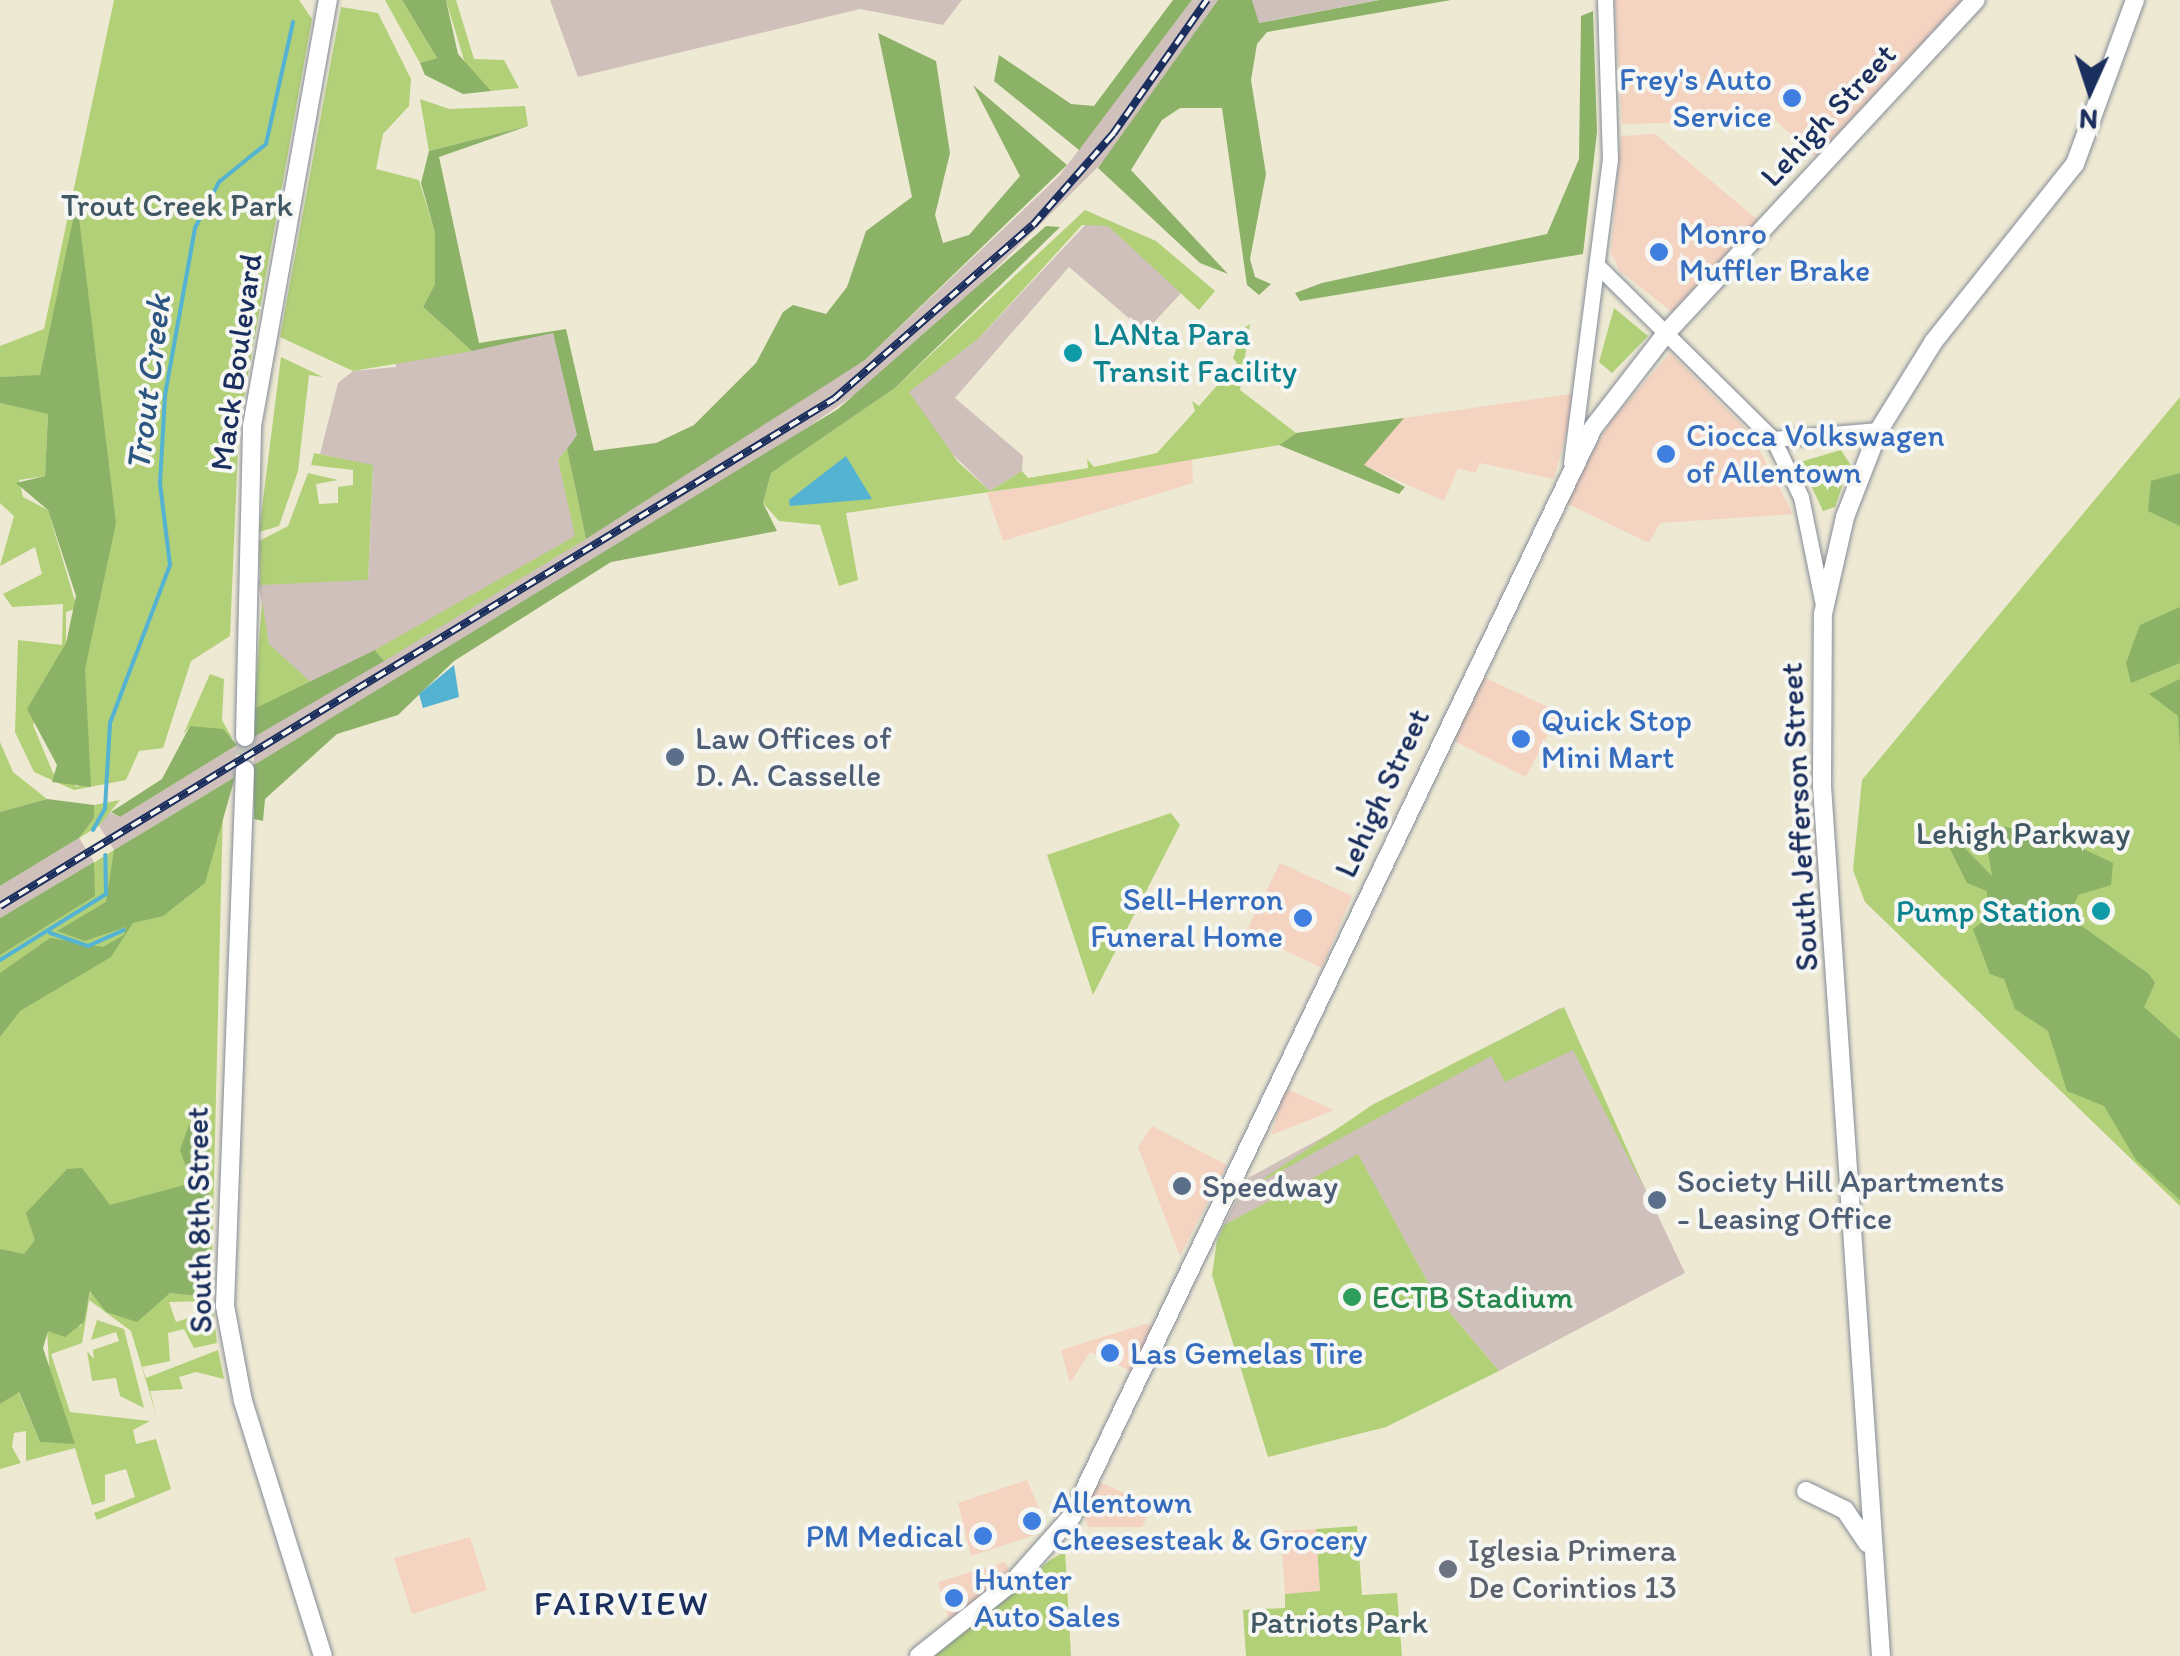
<!DOCTYPE html>
<html>
<head>
<meta charset="utf-8">
<style>
  body { margin:0 }
  #map { position:relative; width:2180px; height:1656px; overflow:hidden; background:#eee9d3; font-family:Itim,sans-serif }
  div>[style] { position:absolute }
  .built>* { inset:0; background:#f4d3c1 }
  .industrial>* { inset:0; background:#d0c0bc }
  .green>* { inset:0; background:#b1d077 }
  .forest>* { inset:0; background:#8cb268 }
  .water>* { inset:0; background:#54b2d3 }
  .stream>* { height:4px; margin:-2px; padding:0 2px; transform-origin:2px; border-radius:2px; background:#54b2d3 }
  .secondary-tunnel>* { height:18px; margin-top:-9px; transform-origin:0; background:repeating-linear-gradient(90deg,#c4c4bc 0 18px,transparent 0 27px) }
  .roads { filter:drop-shadow(0 0 2px #848c98) drop-shadow(0 0 2px #848c98) }
  .tertiary>* { height:15px; margin:-7.5px; padding:0 7.5px; transform-origin:7.5px; border-radius:7.5px; background:#fff }
  .secondary>* { height:18px; margin:-9px; padding:0 9px; transform-origin:9px; border-radius:9px; background:#fff }
  .primary>* { height:18px; margin:-9px; padding:0 9px; transform-origin:9px; border-radius:9px; background:#fff }
  .rail>* { height:8px; margin-top:-4px; transform-origin:0; background:repeating-linear-gradient(90deg,#f6f6f2 0 11px,#1b2f5e 0 22px); box-sizing:border-box; border-block:2px solid #1b2f5e }
  .dots>* { width:28px; height:28px; translate:-50% -50%; box-sizing:border-box; border:5px solid #f6f6f2; border-radius:50% }
  span { translate:-50% -50%; white-space:nowrap; text-align:center; line-height:1.15; -webkit-text-stroke:8px #f6f6f2; paint-order:stroke }
  .shop-label { font-size:32px; color:#366cbe }
  .right { translate:-100% -50%; text-align:right }
  .left { translate:0 -50%; text-align:left }
  .street-label { font-size:32px; color:#1b2f5e }
  .park-label { font-size:32px; color:#405764 }
  .culture-label { font-size:32px; color:#0d838f }
  .service-label { font-size:32px; color:#4e5e75 }
  .leisure-label { font-size:32px; color:#27864d }
  .worship-label { font-size:32px; color:#5b616d }
  .water-label { font-size:35px; color:#2c5681; font-style:italic }
  .neighbourhood-label { font-size:35px; color:#1b2f5e; letter-spacing:2.5px }
  .north { position:absolute; left:2040px; top:40px; width:100px; height:100px; -webkit-text-stroke:8px #f6f6f2; paint-order:stroke; rotate:183deg; font-size:28px; font-weight:700; line-height:40px; text-align:center; color:#1b2f5e }
  .north::after { content:''; display:block; margin:auto; width:35px; height:45px; background:#1b2f5e; clip-path:polygon(50% 0,100% 100%,50% 72%,0 100%) }
</style>
</head>
<body>
<div id="map">
  <div class="built">
    <div style="clip-path:polygon(1615px 0,1962px 0,1816px 157px,1775px 120px,1622px 124px)"></div>
    <div style="clip-path:polygon(1655px 134px,1758px 220px,1672px 312px,1620px 271px,1611px 253px,1621px 136px)"></div>
    <div style="clip-path:polygon(1670px 353px,1751px 434px,1793px 514px,1660px 523px,1649px 543px,1564px 502px,1611px 421px)"></div>
    <div style="clip-path:polygon(1577px 393px,1554px 479px,1480px 463px,1475px 473px,1458px 468px,1444px 501px,1363px 465px,1404px 418px)"></div>
    <div style="clip-path:polygon(1192px 459px,1193px 483px,1003px 541px,987px 493px)"></div>
    <div style="clip-path:polygon(1481px 676px,1559px 712px,1526px 777px,1452px 740px)"></div>
    <div style="clip-path:polygon(1280px 863px,1352px 896px,1322px 968px,1246px 932px)"></div>
    <div style="clip-path:polygon(1285px 1088px,1334px 1110px,1271px 1135px)"></div>
    <div style="clip-path:polygon(1152px 1126px,1227px 1165px,1180px 1256px,1138px 1147px)"></div>
    <div style="clip-path:polygon(1145px 1324px,1153px 1327px,1135px 1373px,1090px 1352px,1070px 1383px,1061px 1350px)"></div>
    <div style="clip-path:polygon(1027px 1480px,1043px 1518px,1038px 1534px,971px 1556px,958px 1503px)"></div>
    <div style="clip-path:polygon(1099px 1482px,1153px 1505px,1142px 1527px,1088px 1527px,1083px 1511px)"></div>
    <div style="clip-path:polygon(1316px 1529px,1320px 1591px,1285px 1594px,1281px 1531px)"></div>
    <div style="clip-path:polygon(470px 1537px,487px 1590px,412px 1614px,394px 1558px)"></div>
    <div style="clip-path:polygon(1005px 1562px,1010px 1572px,950px 1622px,938px 1582px)"></div>
  </div>
  <div class="industrial">
    <div style="clip-path:polygon(550px 0,962px 0,943px 25px,860px 9px,578px 77px)"></div>
    <div style="clip-path:polygon(1192px 0,1218px 0,1103px 162px,904px 360px,750px 468px,254px 765px,254px 737px,865px 360px,1059px 176px)"></div>
    <div style="clip-path:polygon(1252px 0,1380px 0,1258px 23px)"></div>
    <div style="clip-path:polygon(1088px 222px,1108px 226px,1182px 292px,1145px 332px,1069px 267px,955px 398px,1023px 456px,1022px 471px,990px 491px,924px 426px,908px 392px,979px 338px)"></div>
    <div style="clip-path:polygon(553px 333px,578px 436px,558px 460px,576px 536px,315px 686px,304px 683px,269px 644px,258px 581px,368px 580px,373px 466px,320px 454px,338px 383px,353px 371px,396px 367px,395px 359px)"></div>
    <div style="clip-path:polygon(237px 745px,235px 777px,114px 850px,99px 826px,109px 812px,120px 817px)"></div>
    <div style="clip-path:polygon(79px 838px,94px 862px,0 918px,0 886px)"></div>
    <div style="clip-path:polygon(1560px 1008px,1685px 1273px,1499px 1371px,1435px 1295px,1358px 1155px,1224px 1225px,1248px 1178px)"></div>
  </div>
  <div class="green">
    <div style="clip-path:polygon(114px 0,299px 0,312px 19px,239px 425px,230px 636px,191px 661px,163px 748px,139px 751px,126px 780px,74px 790px,34px 772px,15px 732px,18px 640px,62px 645px,63px 604px,12px 607px,3px 594px,42px 574px,35px 547px,0 566px,14px 516px,0 503px,0 403px,48px 413px,45px 476px,19px 480px,23px 497px,48px 510px,77px 608px,66px 612px,66px 643px,33px 725px,53px 773px,78px 787px,77px 204px,40px 376px,0 377px,0 346px,44px 329px)"></div>
    <div style="clip-path:polygon(385px 0,402px 0,437px 58px,420px 63px)"></div>
    <div style="clip-path:polygon(446px 0,456px 0,474px 59px,504px 60px,519px 88px,491px 91px,467px 70px)"></div>
    <div style="clip-path:polygon(341px 7px,378px 13px,411px 79px,409px 106px,383px 134px,376px 169px,419px 180px,435px 233px,435px 284px,423px 307px,472px 351px,353px 371px,280px 337px)"></div>
    <div style="clip-path:polygon(420px 99px,449px 109px,525px 106px,528px 126px,429px 151px)"></div>
    <div style="clip-path:polygon(1085px 210px,1156px 241px,1215px 291px,1199px 310px,1108px 226px,1082px 225px,979px 338px,909px 392px,958px 462px,990px 491px,1022px 471px,1028px 478px,1088px 468px,1087px 459px,1094px 467px,1157px 453px,1195px 411px,1192px 401px,1199px 406px,1237px 363px,1233px 358px,1243px 329px,1250px 324px,1240px 390px,1296px 433px,1279px 445px,1065px 481px,846px 513px,858px 580px,839px 586px,820px 525px,779px 521px,763px 503px,771px 473px,895px 388px)"></div>
    <div style="clip-path:polygon(1614px 308px,1648px 336px,1612px 373px,1599px 362px)"></div>
    <div style="clip-path:polygon(281px 357px,323px 377px,309px 375px,298px 471px,279px 526px,259px 532px)"></div>
    <div style="clip-path:polygon(2180px 397px,2180px 1206px,1865px 902px,1853px 870px,1862px 780px)"></div>
    <div style="clip-path:polygon(567px 449px,586px 539px,384px 661px,375px 650px,575px 536px,558px 460px)"></div>
    <div style="clip-path:polygon(1841px 450px,1850px 464px,1835px 507px,1823px 511px,1800px 462px)"></div>
    <div style="clip-path:polygon(314px 453px,373px 465px,368px 580px,260px 585px,259px 541px,288px 526px,308px 473px,338px 480px,316px 484px,319px 504px,338px 503px,338px 487px,353px 485px,353px 470px,311px 465px)"></div>
    <div style="clip-path:polygon(262px 601px,269px 644px,315px 686px,254px 709px)"></div>
    <div style="clip-path:polygon(210px 674px,224px 679px,222px 720px,232px 738px,190px 726px,183px 735px)"></div>
    <div style="clip-path:polygon(0 742px,13px 772px,47px 799px,0 812px)"></div>
    <div style="clip-path:polygon(120px 800px,99px 826px,79px 838px,94px 805px)"></div>
    <div style="clip-path:polygon(223px 807px,211px 1301px,169px 1302px,176px 1322px,213px 1310px,217px 1343px,194px 1348px,184px 1329px,168px 1333px,170px 1361px,142px 1367px,146px 1378px,218px 1350px,224px 1379px,196px 1372px,179px 1377px,183px 1389px,150px 1391px,157px 1418px,131px 1331px,89px 1300px,82px 1343px,51px 1354px,70px 1412px,150px 1421px,133px 1430px,136px 1444px,156px 1439px,171px 1489px,97px 1520px,94px 1513px,135px 1497px,126px 1469px,105px 1475px,105px 1501px,92px 1505px,75px 1448px,26px 1461px,26px 1431px,14px 1433px,12px 1447px,21px 1463px,0 1469px,0 1404px,18px 1391px,40px 1442px,74px 1443px,50px 1378px,47px 1330px,81px 1326px,91px 1291px,150px 1307px,170px 1293px,207px 1297px,208px 1241px,0 1314px,0 922px,114px 850px,218px 839px)"></div>
    <div style="clip-path:polygon(1171px 813px,1180px 825px,1093px 995px,1047px 855px)"></div>
    <div style="clip-path:polygon(1564px 1007px,1646px 1192px,1573px 1050px,1505px 1082px,1491px 1056px,1250px 1188px,1372px 1105px)"></div>
    <div style="clip-path:polygon(1358px 1154px,1435px 1295px,1499px 1371px,1386px 1427px,1268px 1457px,1212px 1275px,1217px 1240px,1224px 1225px)"></div>
    <div style="clip-path:polygon(97px 1320px,124px 1329px,144px 1408px,120px 1396px,116px 1378px,92px 1381px,87px 1351px,94px 1359px,93px 1350px,119px 1341px,116px 1332px,91px 1340px)"></div>
    <div style="clip-path:polygon(1357px 1526px,1362px 1595px,1397px 1593px,1402px 1656px,1246px 1656px,1243px 1610px,1285px 1608px,1285px 1594px,1320px 1591px,1316px 1529px)"></div>
    <div style="clip-path:polygon(1065px 1551px,1071px 1656px,934px 1656px,1049px 1561px)"></div>
  </div>
  <div class="forest">
    <div style="clip-path:polygon(402px 0,446px 0,458px 54px,491px 91px,463px 94px,425px 75px,420px 63px,437px 58px)"></div>
    <div style="clip-path:polygon(1173px 0,1192px 0,1079px 150px,994px 81px,999px 55px,1071px 104px,1094px 106px)"></div>
    <div style="clip-path:polygon(1218px 0,1252px 0,1259px 23px,1380px 0,1451px 0,1267px 32px,1257px 44px,1251px 80px,1266px 174px,1250px 259px,1255px 277px,1271px 284px,1259px 295px,1247px 285px,1222px 108px,1180px 108px,1162px 120px,1131px 170px,1228px 274px,1200px 263px,1098px 168px)"></div>
    <div style="clip-path:polygon(1593px 11px,1597px 132px,1583px 254px,1300px 301px,1295px 293px,1322px 283px,1547px 234px,1579px 159px,1581px 16px)"></div>
    <div style="clip-path:polygon(878px 33px,936px 61px,950px 153px,935px 215px,943px 243px,969px 235px,1020px 176px,973px 85px,1067px 165px,865px 360px,586px 539px,567px 449px,577px 435px,553px 333px,472px 351px,423px 307px,435px 284px,435px 233px,421px 183px,429px 151px,528px 126px,439px 157px,479px 343px,566px 329px,594px 451px,656px 443px,694px 425px,756px 363px,783px 312px,793px 305px,826px 314px,847px 287px,866px 231px,912px 197px)"></div>
    <div style="clip-path:polygon(77px 201px,116px 523px,85px 669px,91px 787px,52px 782px,57px 765px,27px 709px,66px 643px,76px 596px,48px 510px,16px 483px,45px 476px,48px 414px,0 403px,0 377px,40px 375px)"></div>
    <div style="clip-path:polygon(1046px 226px,1060px 227px,895px 388px,771px 473px,763px 503px,777px 531px,611px 562px,454px 661px,398px 715px,337px 734px,265px 799px,263px 821px,254px 819px,254px 765px,838px 409px)"></div>
    <div style="clip-path:polygon(1404px 418px,1364px 465px,1405px 487px,1399px 494px,1279px 445px,1296px 433px)"></div>
    <div style="clip-path:polygon(2180px 473px,2180px 526px,2148px 511px,2151px 481px)"></div>
    <div style="clip-path:polygon(2180px 607px,2180px 663px,2131px 683px,2126px 663px,2140px 625px)"></div>
    <div style="clip-path:polygon(375px 650px,384px 661px,254px 737px,254px 709px)"></div>
    <div style="clip-path:polygon(2180px 679px,2180px 751px,2178px 716px,2149px 694px)"></div>
    <div style="clip-path:polygon(190px 726px,223px 729px,237px 745px,120px 817px,111px 812px,162px 779px)"></div>
    <div style="clip-path:polygon(235px 777px,205px 883px,163px 916px,133px 923px,111px 957px,20px 1011px,0 1037px,0 973px,50px 938px,103px 947px,124px 935px,126px 927px,85px 941px,57px 931px,106px 902px,114px 850px)"></div>
    <div style="clip-path:polygon(47px 799px,94px 805px,94px 818px,79px 838px,0 886px,0 812px)"></div>
    <div style="clip-path:polygon(1999px 826px,2054px 835px,2113px 863px,2111px 885px,2078px 895px,2069px 917px,2149px 974px,2155px 983px,2144px 1007px,2180px 1039px,2180px 1200px,2136px 1160px,2104px 1106px,2067px 1091px,2048px 1031px,2015px 1009px,2004px 979px,1990px 974px,1973px 929px,1987px 919px,1987px 891px,1967px 883px,1949px 847px,1950px 833px,1992px 876px,1985px 832px)"></div>
    <div style="clip-path:polygon(94px 862px,95px 896px,0 955px,0 918px)"></div>
    <div style="clip-path:polygon(202px 1119px,210px 1123px,207px 1297px,170px 1293px,137px 1322px,106px 1312px,90px 1291px,84px 1322px,65px 1337px,48px 1331px,43px 1348px,75px 1444px,40px 1442px,19px 1392px,0 1404px,0 1249px,24px 1254px,35px 1240px,26px 1213px,67px 1169px,82px 1168px,110px 1205px,192px 1183px,180px 1150px,189px 1125px)"></div>
  </div>
  <div class="water">
    <div style="clip-path:polygon(846px 456px,872px 499px,790px 506px,789px 500px)"></div>
    <div style="clip-path:polygon(454px 665px,459px 697px,423px 708px,419px 694px)"></div>
  </div>
  <div class="stream">
    <div style="left:93px;top:830px;width:25px;rotate:-61deg"></div>
    <div style="left:105px;top:808px;width:85px;rotate:-86.6deg"></div>
    <div style="left:110px;top:723px;width:169px;rotate:-69.2deg"></div>
    <div style="left:170px;top:565px;width:83px;rotate:-97deg"></div>
    <div style="left:160px;top:483px;width:88px;rotate:-86.7deg"></div>
    <div style="left:165px;top:395px;width:170px;rotate:-79.8deg"></div>
    <div style="left:195px;top:228px;width:52px;rotate:-62.4deg"></div>
    <div style="left:219px;top:182px;width:60px;rotate:-39deg"></div>
    <div style="left:266px;top:144px;width:125px;rotate:-77.5deg"></div>
    <div style="left:50px;top:933px;width:40px;rotate:18.9deg"></div>
    <div style="left:88px;top:946px;width:39px;rotate:-24deg"></div>
    <div style="left:0;top:960px;width:125px;rotate:-31.9deg"></div>
    <div style="left:106px;top:894px;width:39px;rotate:-91deg"></div>
  </div>
  <div class="secondary-tunnel">
    <div style="left:245px;top:737px;width:33px;rotate:90deg"></div>
  </div>
  <div class="roads">
    <div class="tertiary">
      <div style="left:1600px;top:268px;width:243px;rotate:44.7deg"></div>
      <div style="left:1773px;top:439px;width:64px;rotate:64.2deg"></div>
      <div style="left:1801px;top:497px;width:110px;rotate:78.5deg"></div>
      <div style="left:1773px;top:439px;width:106px;rotate:-4.9deg"></div>
      <div style="left:1571px;top:463px;width:306px;rotate:-82.7deg"></div>
      <div style="left:1610px;top:159px;width:159px;rotate:-91.8deg"></div>
    </div>
    <div class="secondary">
      <div style="left:245px;top:737px;width:311px;rotate:-88.7deg"></div>
      <div style="left:252px;top:426px;width:433px;rotate:-79.9deg"></div>
      <div style="left:245px;top:770px;width:536px;rotate:92.14deg"></div>
      <div style="left:225px;top:1306px;width:97px;rotate:79.3deg"></div>
      <div style="left:243px;top:1401px;width:267px;rotate:72.6deg"></div>
      <div style="left:1806px;top:1491px;width:43px;rotate:26deg"></div>
      <div style="left:1845px;top:1510px;width:40px;rotate:56deg"></div>
      <div style="left:1881px;top:1656px;width:872px;rotate:-93.88deg"></div>
      <div style="left:1822px;top:786px;width:172px;rotate:-89.7deg"></div>
      <div style="left:1823px;top:614px;width:99px;rotate:-77.2deg"></div>
      <div style="left:1845px;top:517px;width:93px;rotate:-68.7deg"></div>
      <div style="left:1879px;top:430px;width:105px;rotate:-58.3deg"></div>
      <div style="left:1934px;top:341px;width:226px;rotate:-51.5deg"></div>
      <div style="left:2075px;top:164px;width:175px;rotate:-69.9deg"></div>
    </div>
    <div class="primary">
      <div style="left:919px;top:1656px;width:122px;rotate:-38.4deg"></div>
      <div style="left:1015px;top:1580px;width:86px;rotate:-48.3deg"></div>
      <div style="left:1072px;top:1516px;width:1206px;rotate:-64.41deg"></div>
      <div style="left:1593px;top:428px;width:123px;rotate:-52.3deg"></div>
      <div style="left:1668px;top:331px;width:452px;rotate:-47.1deg"></div>
    </div>
  </div>
  <div class="rail">
    <div style="left:0;top:906px;width:976px;rotate:-31.3deg"></div>
    <div style="left:834px;top:399px;width:264px;rotate:-41.2deg"></div>
    <div style="left:1033px;top:225px;width:121px;rotate:-48.7deg"></div>
    <div style="left:1113px;top:134px;width:164px;rotate:-55deg"></div>
  </div>
  <div class="dots">
    <div style="left:1792px;top:98px;background:#3f7fe0"></div>
    <div style="left:1659px;top:252px;background:#3f7fe0"></div>
    <div style="left:1073px;top:353px;background:#0f9aa8"></div>
    <div style="left:1666px;top:454px;background:#3f7fe0"></div>
    <div style="left:1521px;top:739px;background:#3f7fe0"></div>
    <div style="left:675px;top:757px;background:#5c6f8a"></div>
    <div style="left:2101px;top:911px;background:#0f9aa8"></div>
    <div style="left:1303px;top:918px;background:#3f7fe0"></div>
    <div style="left:1182px;top:1186px;background:#5c6f8a"></div>
    <div style="left:1657px;top:1200px;background:#5c6f8a"></div>
    <div style="left:1352px;top:1297px;background:#2e9e5b"></div>
    <div style="left:1110px;top:1353px;background:#3f7fe0"></div>
    <div style="left:1032px;top:1521px;background:#3f7fe0"></div>
    <div style="left:983px;top:1536px;background:#3f7fe0"></div>
    <div style="left:1448px;top:1569px;background:#6b7280"></div>
    <div style="left:954px;top:1598px;background:#3f7fe0"></div>
  </div>
  <div class="shop-label">
    <span class="right" style="left:1772px;top:98px">Frey's Auto<br>Service</span>
    <span class="left" style="left:1679px;top:252px">Monro<br>Muffler Brake</span>
    <span class="left" style="left:1686px;top:454px">Ciocca Volkswagen<br>of Allentown</span>
    <span class="left" style="left:1541px;top:739px">Quick Stop<br>Mini Mart</span>
    <span class="right" style="left:1283px;top:918px">Sell-Herron<br>Funeral Home</span>
    <span class="left" style="left:1130px;top:1353px">Las Gemelas Tire</span>
    <span class="left" style="left:1052px;top:1521px">Allentown<br>Cheesesteak &amp; Grocery</span>
    <span class="right" style="left:963px;top:1536px">PM Medical</span>
    <span class="left" style="left:974px;top:1598px">Hunter<br>Auto Sales</span>
  </div>
  <div class="street-label">
    <span style="left:1828px;top:115px;rotate:-47deg">Lehigh Street</span>
    <span style="left:236px;top:362px;rotate:-82deg">Mack Boulevard</span>
    <span style="left:1382px;top:793px;rotate:-65deg">Lehigh Street</span>
    <span style="left:1799px;top:817px;rotate:-93deg">South Jefferson Street</span>
    <span style="left:199px;top:1220px;rotate:-91deg">South 8th Street</span>
  </div>
  <div class="park-label">
    <span style="left:177px;top:205px">Trout Creek Park</span>
    <span style="left:2023px;top:833px">Lehigh Parkway</span>
    <span style="left:1339px;top:1622px">Patriots Park</span>
  </div>
  <div class="culture-label">
    <span class="left" style="left:1093px;top:353px">LANta Para<br>Transit Facility</span>
    <span class="right" style="left:2081px;top:911px">Pump Station</span>
  </div>
  <div class="service-label">
    <span class="left" style="left:695px;top:757px">Law Offices of<br>D. A. Casselle</span>
    <span class="left" style="left:1677px;top:1200px">Society Hill Apartments<br>- Leasing Office</span>
    <span class="left" style="left:1202px;top:1186px">Speedway</span>
  </div>
  <div class="leisure-label">
    <span class="left" style="left:1372px;top:1297px">ECTB Stadium</span>
  </div>
  <div class="worship-label">
    <span class="left" style="left:1468px;top:1569px">Iglesia Primera<br>De Corintios 13</span>
  </div>
  <div class="water-label">
    <span style="left:148px;top:383px;rotate:-83deg">Trout Creek</span>
  </div>
  <div class="neighbourhood-label">
    <span style="left:622px;top:1603px">FAIRVIEW</span>
  </div>
  <div class="north">N</div>
</div>
</body>
</html>
